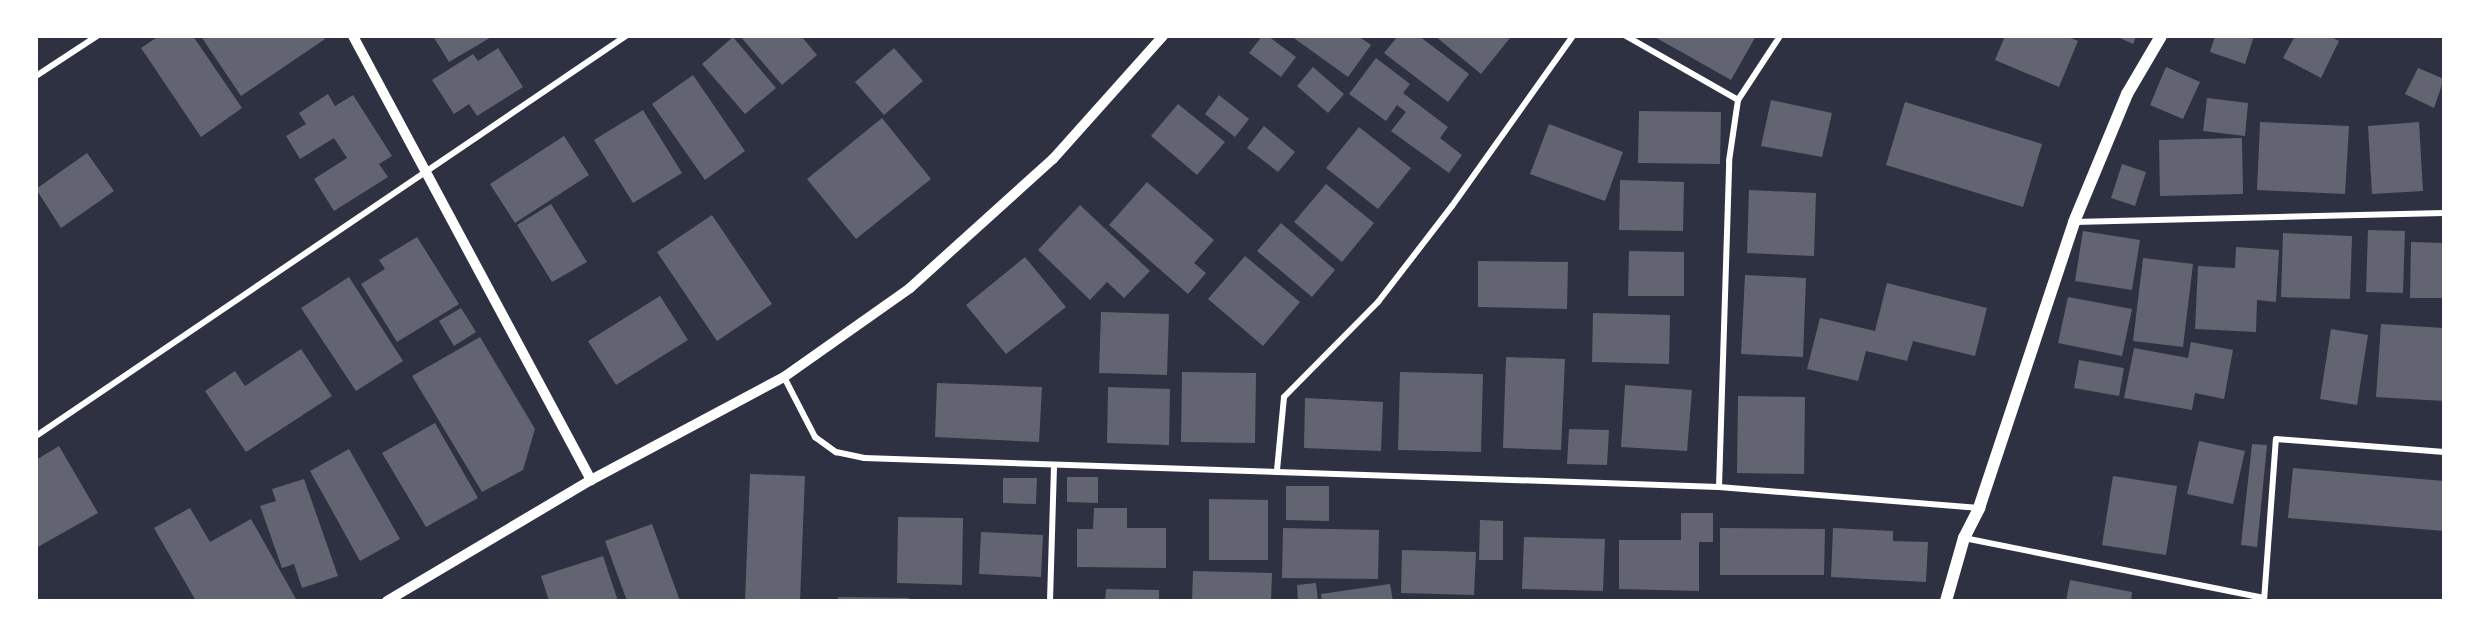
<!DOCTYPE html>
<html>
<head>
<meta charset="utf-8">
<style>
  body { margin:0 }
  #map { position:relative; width:2480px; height:637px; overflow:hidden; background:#2d3142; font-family:Literata,serif }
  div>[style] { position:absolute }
  .building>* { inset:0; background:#626471 }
  .minor>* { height:6px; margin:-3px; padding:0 3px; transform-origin:3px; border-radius:3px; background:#fff }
  .tertiary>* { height:10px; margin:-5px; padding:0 5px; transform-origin:5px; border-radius:5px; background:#fff }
  .secondary>* { height:12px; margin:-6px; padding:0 6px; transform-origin:6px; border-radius:6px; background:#fff }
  span { translate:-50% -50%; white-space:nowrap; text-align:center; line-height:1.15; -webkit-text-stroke:4.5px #fff; paint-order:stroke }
  .frame { position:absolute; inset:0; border:38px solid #fff; pointer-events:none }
</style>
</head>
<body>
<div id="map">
  <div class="building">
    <div style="clip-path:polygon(159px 36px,193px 36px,242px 108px,201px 137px,141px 48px)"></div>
    <div style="clip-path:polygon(205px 36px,323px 36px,325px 39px,241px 96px,202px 38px)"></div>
    <div style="clip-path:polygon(433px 36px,493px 36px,449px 62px)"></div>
    <div style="clip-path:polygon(740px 36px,801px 36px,817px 55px,782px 85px)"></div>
    <div style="clip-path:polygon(1262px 36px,1268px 36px,1296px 57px,1281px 77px,1249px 53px)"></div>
    <div style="clip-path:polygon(1291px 36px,1358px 36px,1371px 45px,1348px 77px)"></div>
    <div style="clip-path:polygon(1398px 36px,1419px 36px,1469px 74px,1448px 102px,1384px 53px)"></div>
    <div style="clip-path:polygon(1435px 36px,1508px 36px,1510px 38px,1481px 74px)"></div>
    <div style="clip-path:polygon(1653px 36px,1756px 36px,1731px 80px)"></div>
    <div style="clip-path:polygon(2005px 36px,2066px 36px,2078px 41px,2059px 87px,1995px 60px)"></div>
    <div style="clip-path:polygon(2116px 36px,2136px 36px,2133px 44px)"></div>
    <div style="clip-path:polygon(2215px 36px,2254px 36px,2245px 64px,2210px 52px)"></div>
    <div style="clip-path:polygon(2295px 36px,2329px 36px,2339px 41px,2321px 78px,2283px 58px)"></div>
    <div style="clip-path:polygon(733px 37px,776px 88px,745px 114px,702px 64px)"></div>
    <div style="clip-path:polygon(498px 48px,523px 87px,477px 116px,469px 104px,454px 114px,432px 80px,473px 54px,478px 61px)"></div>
    <div style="clip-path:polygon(894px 48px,923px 81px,884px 115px,855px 82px)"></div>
    <div style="clip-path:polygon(1376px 58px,1410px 84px,1403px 93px,1448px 127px,1440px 138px,1462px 155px,1449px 173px,1391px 131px,1406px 112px,1397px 105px,1386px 121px,1349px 94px)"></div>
    <div style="clip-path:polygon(1313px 67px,1344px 94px,1328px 113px,1297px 86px)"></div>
    <div style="clip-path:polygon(2166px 67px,2200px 82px,2183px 119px,2150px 105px)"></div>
    <div style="clip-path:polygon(2418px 68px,2444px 79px,2434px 108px,2405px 94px)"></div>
    <div style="clip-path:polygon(693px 75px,745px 151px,705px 180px,652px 104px)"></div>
    <div style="clip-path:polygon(328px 94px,335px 106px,353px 95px,392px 156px,379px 164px,388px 177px,334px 211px,314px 179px,347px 158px,334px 138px,300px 159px,286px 136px,306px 124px,299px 113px)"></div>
    <div style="clip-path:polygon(1219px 95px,1249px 119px,1235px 137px,1205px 114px)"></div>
    <div style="clip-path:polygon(2207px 98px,2248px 103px,2245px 136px,2203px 131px)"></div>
    <div style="clip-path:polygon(1771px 100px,1832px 113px,1822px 157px,1761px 146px)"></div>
    <div style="clip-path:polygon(1905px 102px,2042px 144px,2023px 207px,1886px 165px)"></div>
    <div style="clip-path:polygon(1178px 104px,1225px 142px,1197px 175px,1151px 136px)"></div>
    <div style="clip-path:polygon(643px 110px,682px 173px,633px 203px,594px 140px)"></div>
    <div style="clip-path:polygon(1639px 111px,1721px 112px,1720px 164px,1638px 163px)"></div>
    <div style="clip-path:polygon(882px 118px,931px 179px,856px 239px,807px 179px)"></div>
    <div style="clip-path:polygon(2260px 122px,2349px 126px,2345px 194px,2257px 190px)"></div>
    <div style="clip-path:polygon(2419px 122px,2423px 191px,2372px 194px,2368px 126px)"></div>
    <div style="clip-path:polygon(1549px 124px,1623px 152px,1605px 201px,1530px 174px)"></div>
    <div style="clip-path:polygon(1264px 126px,1295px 152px,1278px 172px,1247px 148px)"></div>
    <div style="clip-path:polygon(1359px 127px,1411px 168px,1378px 209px,1326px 168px)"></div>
    <div style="clip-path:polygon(564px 136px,589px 175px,515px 223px,490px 184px)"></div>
    <div style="clip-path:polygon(2242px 138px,2243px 194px,2160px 196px,2159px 140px)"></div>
    <div style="clip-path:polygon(87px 153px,114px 191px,61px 228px,36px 189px)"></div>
    <div style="clip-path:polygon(2122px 164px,2146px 172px,2135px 206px,2111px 198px)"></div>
    <div style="clip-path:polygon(1620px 180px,1684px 182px,1683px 231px,1619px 230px)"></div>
    <div style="clip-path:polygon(1147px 182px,1214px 240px,1194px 263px,1206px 273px,1188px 294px,1109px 225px)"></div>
    <div style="clip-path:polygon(1326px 184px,1374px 223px,1342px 262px,1294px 222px)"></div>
    <div style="clip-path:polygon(1749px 190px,1816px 193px,1814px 256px,1747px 253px)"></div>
    <div style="clip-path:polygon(551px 204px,587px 262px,552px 282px,517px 225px)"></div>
    <div style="clip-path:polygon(1080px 205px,1150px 271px,1124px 298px,1107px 282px,1090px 300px,1038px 250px)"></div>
    <div style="clip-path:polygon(712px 215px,772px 304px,717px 341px,657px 252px)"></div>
    <div style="clip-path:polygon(1281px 223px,1335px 270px,1312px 297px,1257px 251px)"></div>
    <div style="clip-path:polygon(2368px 230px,2405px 231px,2403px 293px,2366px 292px)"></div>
    <div style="clip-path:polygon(2083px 231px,2140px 240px,2132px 290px,2075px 281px)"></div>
    <div style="clip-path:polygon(2283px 233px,2352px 236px,2350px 299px,2281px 297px)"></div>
    <div style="clip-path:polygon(417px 237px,459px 304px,397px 342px,361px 284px,385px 269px,379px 260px)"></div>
    <div style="clip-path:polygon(2411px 242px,2444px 243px,2444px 298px,2410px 298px)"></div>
    <div style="clip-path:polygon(2236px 247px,2279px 250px,2276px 302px,2257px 300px,2256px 332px,2195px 329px,2198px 266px,2235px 268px)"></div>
    <div style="clip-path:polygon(1629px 251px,1684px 252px,1684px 296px,1628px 296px)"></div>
    <div style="clip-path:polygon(1245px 256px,1300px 302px,1263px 346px,1208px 299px)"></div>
    <div style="clip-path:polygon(1025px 257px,1066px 307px,1006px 354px,966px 305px)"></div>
    <div style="clip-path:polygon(2143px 258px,2193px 264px,2183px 347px,2133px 341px)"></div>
    <div style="clip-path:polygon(1478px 261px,1568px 262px,1567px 309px,1478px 307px)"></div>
    <div style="clip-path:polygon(1745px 275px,1806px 278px,1803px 357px,1741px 354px)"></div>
    <div style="clip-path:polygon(349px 277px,403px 361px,356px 391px,301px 308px)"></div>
    <div style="clip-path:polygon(1887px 283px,1987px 308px,1975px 356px,1913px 341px,1907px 361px,1866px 351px,1858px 381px,1807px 369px,1820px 318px,1875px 331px)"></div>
    <div style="clip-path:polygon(660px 296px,688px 340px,616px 385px,588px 341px)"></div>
    <div style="clip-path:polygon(2068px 297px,2132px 309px,2122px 356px,2058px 343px)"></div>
    <div style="clip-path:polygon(461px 308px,476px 332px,454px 346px,439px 321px)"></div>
    <div style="clip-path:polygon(1101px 312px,1169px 314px,1167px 375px,1099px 373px)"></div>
    <div style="clip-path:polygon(1593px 313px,1670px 315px,1669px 364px,1592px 362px)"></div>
    <div style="clip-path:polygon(2381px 324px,2444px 328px,2444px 401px,2376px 397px)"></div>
    <div style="clip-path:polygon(2331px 329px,2368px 335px,2357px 405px,2320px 399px)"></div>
    <div style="clip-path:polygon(480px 337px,535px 429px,523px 470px,482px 492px,412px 376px)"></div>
    <div style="clip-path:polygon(2191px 342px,2233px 350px,2224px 399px,2195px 393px,2192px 410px,2124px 398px,2134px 348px,2188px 358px)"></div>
    <div style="clip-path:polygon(301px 349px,332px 396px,246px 452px,205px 391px,235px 371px,245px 386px)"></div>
    <div style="clip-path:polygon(1506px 357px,1565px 359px,1561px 450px,1503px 448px)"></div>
    <div style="clip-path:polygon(2079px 360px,2124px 368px,2119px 396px,2074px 388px)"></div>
    <div style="clip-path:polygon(1182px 372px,1256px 373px,1255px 443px,1181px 442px)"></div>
    <div style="clip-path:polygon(1400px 372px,1483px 374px,1481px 452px,1398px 450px)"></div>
    <div style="clip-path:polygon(937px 383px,1042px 387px,1039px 442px,935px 437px)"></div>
    <div style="clip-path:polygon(1625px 385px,1692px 390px,1687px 451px,1621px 447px)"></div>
    <div style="clip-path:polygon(1108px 387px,1170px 389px,1169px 445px,1107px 443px)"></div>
    <div style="clip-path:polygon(1738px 396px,1805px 397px,1804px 474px,1737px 473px)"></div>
    <div style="clip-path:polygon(1305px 398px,1383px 402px,1381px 451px,1304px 448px)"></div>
    <div style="clip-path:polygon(435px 423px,478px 498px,426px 527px,382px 453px)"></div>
    <div style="clip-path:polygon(1569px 429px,1609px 430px,1607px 465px,1567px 464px)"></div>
    <div style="clip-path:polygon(2199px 441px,2245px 451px,2233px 504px,2187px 494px)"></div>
    <div style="clip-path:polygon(2252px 444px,2267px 445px,2257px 547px,2241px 545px)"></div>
    <div style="clip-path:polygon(59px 446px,98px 513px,36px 548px,36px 460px)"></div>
    <div style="clip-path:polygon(349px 449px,400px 539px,360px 561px,310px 471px)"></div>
    <div style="clip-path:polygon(2293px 468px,2444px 481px,2444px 531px,2288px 518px)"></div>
    <div style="clip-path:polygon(750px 474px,805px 476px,800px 601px,745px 601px)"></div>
    <div style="clip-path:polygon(2113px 476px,2177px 486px,2166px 555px,2102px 545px)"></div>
    <div style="clip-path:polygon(1067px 477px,1098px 477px,1098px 503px,1067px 502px)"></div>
    <div style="clip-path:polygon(1003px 478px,1037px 478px,1036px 504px,1003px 503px)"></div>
    <div style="clip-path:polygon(304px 479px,338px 576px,302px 588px,294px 564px,282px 568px,260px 506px,276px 501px,272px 489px)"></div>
    <div style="clip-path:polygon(1286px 486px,1329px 486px,1329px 521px,1286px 520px)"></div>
    <div style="clip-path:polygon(1209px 499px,1268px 500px,1268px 560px,1209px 560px)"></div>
    <div style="clip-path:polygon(190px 508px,210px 542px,251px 519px,296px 599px,196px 601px,154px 528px)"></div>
    <div style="clip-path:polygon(1094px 508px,1127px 508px,1127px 528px,1166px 528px,1166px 568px,1077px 567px,1077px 529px,1093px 529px)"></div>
    <div style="clip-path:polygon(1681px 513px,1713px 513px,1713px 542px,1699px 542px,1699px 591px,1619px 589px,1619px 540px,1681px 540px)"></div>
    <div style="clip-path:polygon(898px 517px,963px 518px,962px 585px,897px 583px)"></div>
    <div style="clip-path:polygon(1480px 520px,1503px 521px,1503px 560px,1479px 560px)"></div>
    <div style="clip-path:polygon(652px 524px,680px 601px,627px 601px,605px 541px)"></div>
    <div style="clip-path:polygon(1283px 528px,1379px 530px,1378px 579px,1282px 578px)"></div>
    <div style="clip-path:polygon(1720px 528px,1825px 529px,1824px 575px,1720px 575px)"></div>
    <div style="clip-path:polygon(1833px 528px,1893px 531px,1893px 541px,1928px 542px,1926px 582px,1831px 577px)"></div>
    <div style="clip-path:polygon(981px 532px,1043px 535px,1041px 577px,979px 574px)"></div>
    <div style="clip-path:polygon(1524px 537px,1605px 539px,1603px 591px,1522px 589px)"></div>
    <div style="clip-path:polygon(1402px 550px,1476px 552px,1474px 595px,1401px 593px)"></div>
    <div style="clip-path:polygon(603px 556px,618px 601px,549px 601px,541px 576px)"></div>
    <div style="clip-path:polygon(1193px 571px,1272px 573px,1271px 601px,1192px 601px)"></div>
    <div style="clip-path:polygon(2070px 580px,2132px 592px,2131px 601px,2066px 601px)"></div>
    <div style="clip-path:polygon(1316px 583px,1318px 601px,1298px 601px,1297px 585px)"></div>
    <div style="clip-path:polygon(1390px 584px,1393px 601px,1322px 601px,1321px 594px)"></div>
    <div style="clip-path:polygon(1106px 589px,1159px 590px,1159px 601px,1105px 601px)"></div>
    <div style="clip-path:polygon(838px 597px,909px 598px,909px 601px,838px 601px)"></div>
  </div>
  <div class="minor">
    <div style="left:1626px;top:36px;width:129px;rotate:29.7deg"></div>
    <div style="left:36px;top:76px;width:73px;rotate:-33.3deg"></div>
    <div style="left:2074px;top:222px;width:370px;rotate:-1.4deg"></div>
    <div style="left:784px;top:377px;width:68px;rotate:62.7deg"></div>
    <div style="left:815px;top:437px;width:26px;rotate:36deg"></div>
    <div style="left:836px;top:452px;width:29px;rotate:12deg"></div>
    <div style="left:864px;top:458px;width:855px;rotate:1.94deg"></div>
    <div style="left:1719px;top:487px;width:261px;rotate:4.6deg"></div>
    <div style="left:36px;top:436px;width:713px;rotate:-34.14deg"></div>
    <div style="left:1277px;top:470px;width:73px;rotate:-84.5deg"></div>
    <div style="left:1284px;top:397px;width:134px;rotate:-45.3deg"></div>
    <div style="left:1378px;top:302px;width:121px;rotate:-52.4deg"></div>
    <div style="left:1452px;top:206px;width:209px;rotate:-54.6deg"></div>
    <div style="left:1719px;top:487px;width:326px;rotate:-88.2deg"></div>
    <div style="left:1729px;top:161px;width:62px;rotate:-81.6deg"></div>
    <div style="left:1738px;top:100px;width:77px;rotate:-56.7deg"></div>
    <div style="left:1964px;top:538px;width:306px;rotate:11.3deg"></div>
    <div style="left:1050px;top:601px;width:135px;rotate:-88.3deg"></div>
    <div style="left:2264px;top:601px;width:162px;rotate:-85.8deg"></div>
    <div style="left:2276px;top:439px;width:169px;rotate:4.4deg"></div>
  </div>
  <div class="tertiary">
    <div style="left:353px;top:36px;width:504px;rotate:61.81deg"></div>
    <div style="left:387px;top:601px;width:237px;rotate:-30.7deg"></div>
    <div style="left:591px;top:480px;width:219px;rotate:-28.1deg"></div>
    <div style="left:784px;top:377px;width:154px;rotate:-35.2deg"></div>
    <div style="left:910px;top:288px;width:193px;rotate:-42.1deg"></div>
    <div style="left:1053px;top:159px;width:165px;rotate:-48.2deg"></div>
  </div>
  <div class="secondary">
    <div style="left:1946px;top:601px;width:66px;rotate:-74.1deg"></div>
    <div style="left:1964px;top:538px;width:34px;rotate:-63deg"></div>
    <div style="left:1979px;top:508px;width:301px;rotate:-71.6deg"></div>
    <div style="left:2074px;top:222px;width:139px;rotate:-67.5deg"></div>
    <div style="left:2127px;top:94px;width:67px;rotate:-59.6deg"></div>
  </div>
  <div class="frame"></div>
</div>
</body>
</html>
